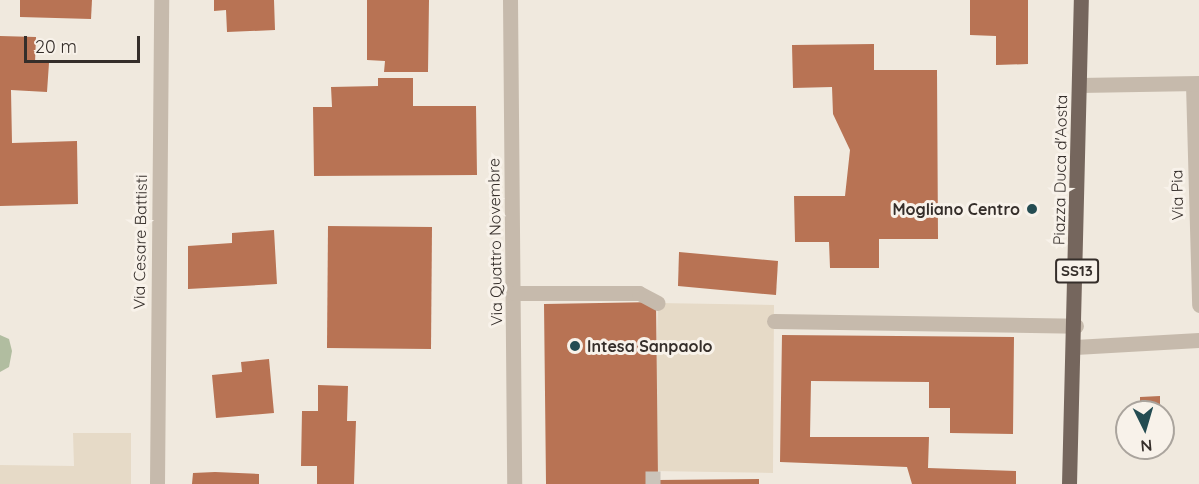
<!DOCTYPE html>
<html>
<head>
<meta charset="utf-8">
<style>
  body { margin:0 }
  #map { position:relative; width:1199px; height:484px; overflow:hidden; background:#f0e9de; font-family:Quicksand,sans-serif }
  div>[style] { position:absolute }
  .green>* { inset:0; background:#b1bda0 }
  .plaza>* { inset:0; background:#e6dac7 }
  .building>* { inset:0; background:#b87354 }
  .minor-tunnel>* { height:15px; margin-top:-7.5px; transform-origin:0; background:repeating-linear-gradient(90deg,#cbc4ba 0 15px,transparent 0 23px) }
  .minor>* { height:15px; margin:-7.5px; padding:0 7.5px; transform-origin:7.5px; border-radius:7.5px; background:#c6baac }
  .major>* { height:15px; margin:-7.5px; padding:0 7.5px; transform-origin:7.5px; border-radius:7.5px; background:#75665d }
  .dots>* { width:16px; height:16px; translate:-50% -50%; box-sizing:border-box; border:3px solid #f8f2ea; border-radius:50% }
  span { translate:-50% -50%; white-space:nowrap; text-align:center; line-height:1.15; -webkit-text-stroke:6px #f8f2ea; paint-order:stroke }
  .shield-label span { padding:2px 4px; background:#f8f2ea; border:2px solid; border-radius:4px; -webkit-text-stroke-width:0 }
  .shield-label { font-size:15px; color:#352e2a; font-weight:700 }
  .street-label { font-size:16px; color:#352e2a }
  .poi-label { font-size:16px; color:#352e2a; font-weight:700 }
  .right { translate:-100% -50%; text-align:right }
  .left { translate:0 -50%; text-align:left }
  .north { position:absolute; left:1115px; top:400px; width:60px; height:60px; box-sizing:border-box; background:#f8f2ea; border:2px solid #aaa49d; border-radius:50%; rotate:175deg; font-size:16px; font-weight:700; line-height:24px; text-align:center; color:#352e2a }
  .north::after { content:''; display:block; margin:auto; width:21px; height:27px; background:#244c52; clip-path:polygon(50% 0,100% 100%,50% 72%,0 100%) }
  .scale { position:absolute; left:24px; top:36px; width:116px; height:27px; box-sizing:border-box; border:3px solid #352e2a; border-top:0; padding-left:8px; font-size:18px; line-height:21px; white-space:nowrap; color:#352e2a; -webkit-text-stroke:4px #f8f2ea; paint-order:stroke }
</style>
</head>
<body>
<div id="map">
  <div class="green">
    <div style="clip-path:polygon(0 335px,9px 339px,12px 351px,9px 367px,0 372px)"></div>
  </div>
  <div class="plaza">
    <div style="clip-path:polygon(658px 303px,774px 305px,773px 473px,653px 471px)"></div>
    <div style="clip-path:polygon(73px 433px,131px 433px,131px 484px,0 484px,0 465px,74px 466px)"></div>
  </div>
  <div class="building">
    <div style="clip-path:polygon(20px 0,92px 0,91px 19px,20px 17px)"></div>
    <div style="clip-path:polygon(214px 0,274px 0,275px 30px,227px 32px,226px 10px,214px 11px)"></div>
    <div style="clip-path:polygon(367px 0,429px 0,428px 72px,384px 72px,385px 61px,367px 60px)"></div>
    <div style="clip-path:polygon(970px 0,1028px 0,1028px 64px,996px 65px,996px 36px,970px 35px)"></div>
    <div style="clip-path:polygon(0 36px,36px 37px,35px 63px,49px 63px,47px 92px,11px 90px,12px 143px,77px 141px,78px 204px,0 206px)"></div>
    <div style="clip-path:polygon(874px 44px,874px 70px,937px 70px,938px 239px,879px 239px,879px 268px,830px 268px,829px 242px,795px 242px,794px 196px,845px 196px,850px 150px,833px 114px,832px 87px,793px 88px,792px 45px)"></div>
    <div style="clip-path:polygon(378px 78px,413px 78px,413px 106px,476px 106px,477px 175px,314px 176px,313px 107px,332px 107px,331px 87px,378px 86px)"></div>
    <div style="clip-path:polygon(328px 226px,432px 227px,431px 349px,327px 348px)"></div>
    <div style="clip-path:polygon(274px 230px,277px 284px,188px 289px,188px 246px,232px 243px,232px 233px)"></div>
    <div style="clip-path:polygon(679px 252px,778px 261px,776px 295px,678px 286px)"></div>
    <div style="clip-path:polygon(656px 302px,658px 480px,759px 479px,759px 484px,546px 484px,544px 304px)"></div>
    <div style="clip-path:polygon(782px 335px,1014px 337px,1013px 434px,950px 433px,950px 408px,929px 408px,929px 382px,811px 381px,810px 437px,929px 437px,928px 468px,1016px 471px,1016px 484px,912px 484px,907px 467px,780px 462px)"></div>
    <div style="clip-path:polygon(269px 359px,274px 413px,216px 418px,212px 375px,242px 372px,241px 362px)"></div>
    <div style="clip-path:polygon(318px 385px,348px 386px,347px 421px,356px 421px,354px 484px,317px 484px,317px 466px,301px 466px,302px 411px,318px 411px)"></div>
    <div style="clip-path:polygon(1160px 396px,1160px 412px,1140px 412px,1140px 397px)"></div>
    <div style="clip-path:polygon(215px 472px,259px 474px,259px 484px,192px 484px,193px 473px)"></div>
  </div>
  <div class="minor-tunnel">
    <div style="left:653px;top:484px;width:13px;rotate:-90deg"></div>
  </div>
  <div class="minor">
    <div style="left:510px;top:0;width:484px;rotate:89.5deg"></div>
    <div style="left:1193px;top:84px;width:221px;rotate:88.4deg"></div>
    <div style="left:1079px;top:85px;width:120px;rotate:-1deg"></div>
    <div style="left:514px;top:293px;width:125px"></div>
    <div style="left:639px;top:293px;width:21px;rotate:28deg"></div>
    <div style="left:774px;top:321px;width:302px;rotate:0.9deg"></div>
    <div style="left:1075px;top:347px;width:124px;rotate:-3.2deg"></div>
    <div style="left:157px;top:484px;width:484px;rotate:-89.5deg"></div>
  </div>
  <div class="major">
    <div style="left:1069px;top:484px;width:484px;rotate:-88.6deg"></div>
  </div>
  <div class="dots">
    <div style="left:1032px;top:209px;background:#244c52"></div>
    <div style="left:575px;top:346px;background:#244c52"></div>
  </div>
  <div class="shield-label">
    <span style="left:1077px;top:271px">SS13</span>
  </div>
  <div class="street-label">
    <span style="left:1060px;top:170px;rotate:-89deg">Piazza Duca d'Aosta</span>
    <span style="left:1177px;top:195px;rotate:-91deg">Via Pia</span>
    <span style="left:140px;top:242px;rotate:-89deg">Via Cesare Battisti</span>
    <span style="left:495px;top:242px;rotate:-91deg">Via Quattro Novembre</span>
  </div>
  <div class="poi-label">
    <span class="right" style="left:1020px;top:209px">Mogliano Centro</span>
    <span class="left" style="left:587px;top:346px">Intesa Sanpaolo</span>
  </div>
  <div class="north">N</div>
  <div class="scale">20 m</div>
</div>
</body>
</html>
